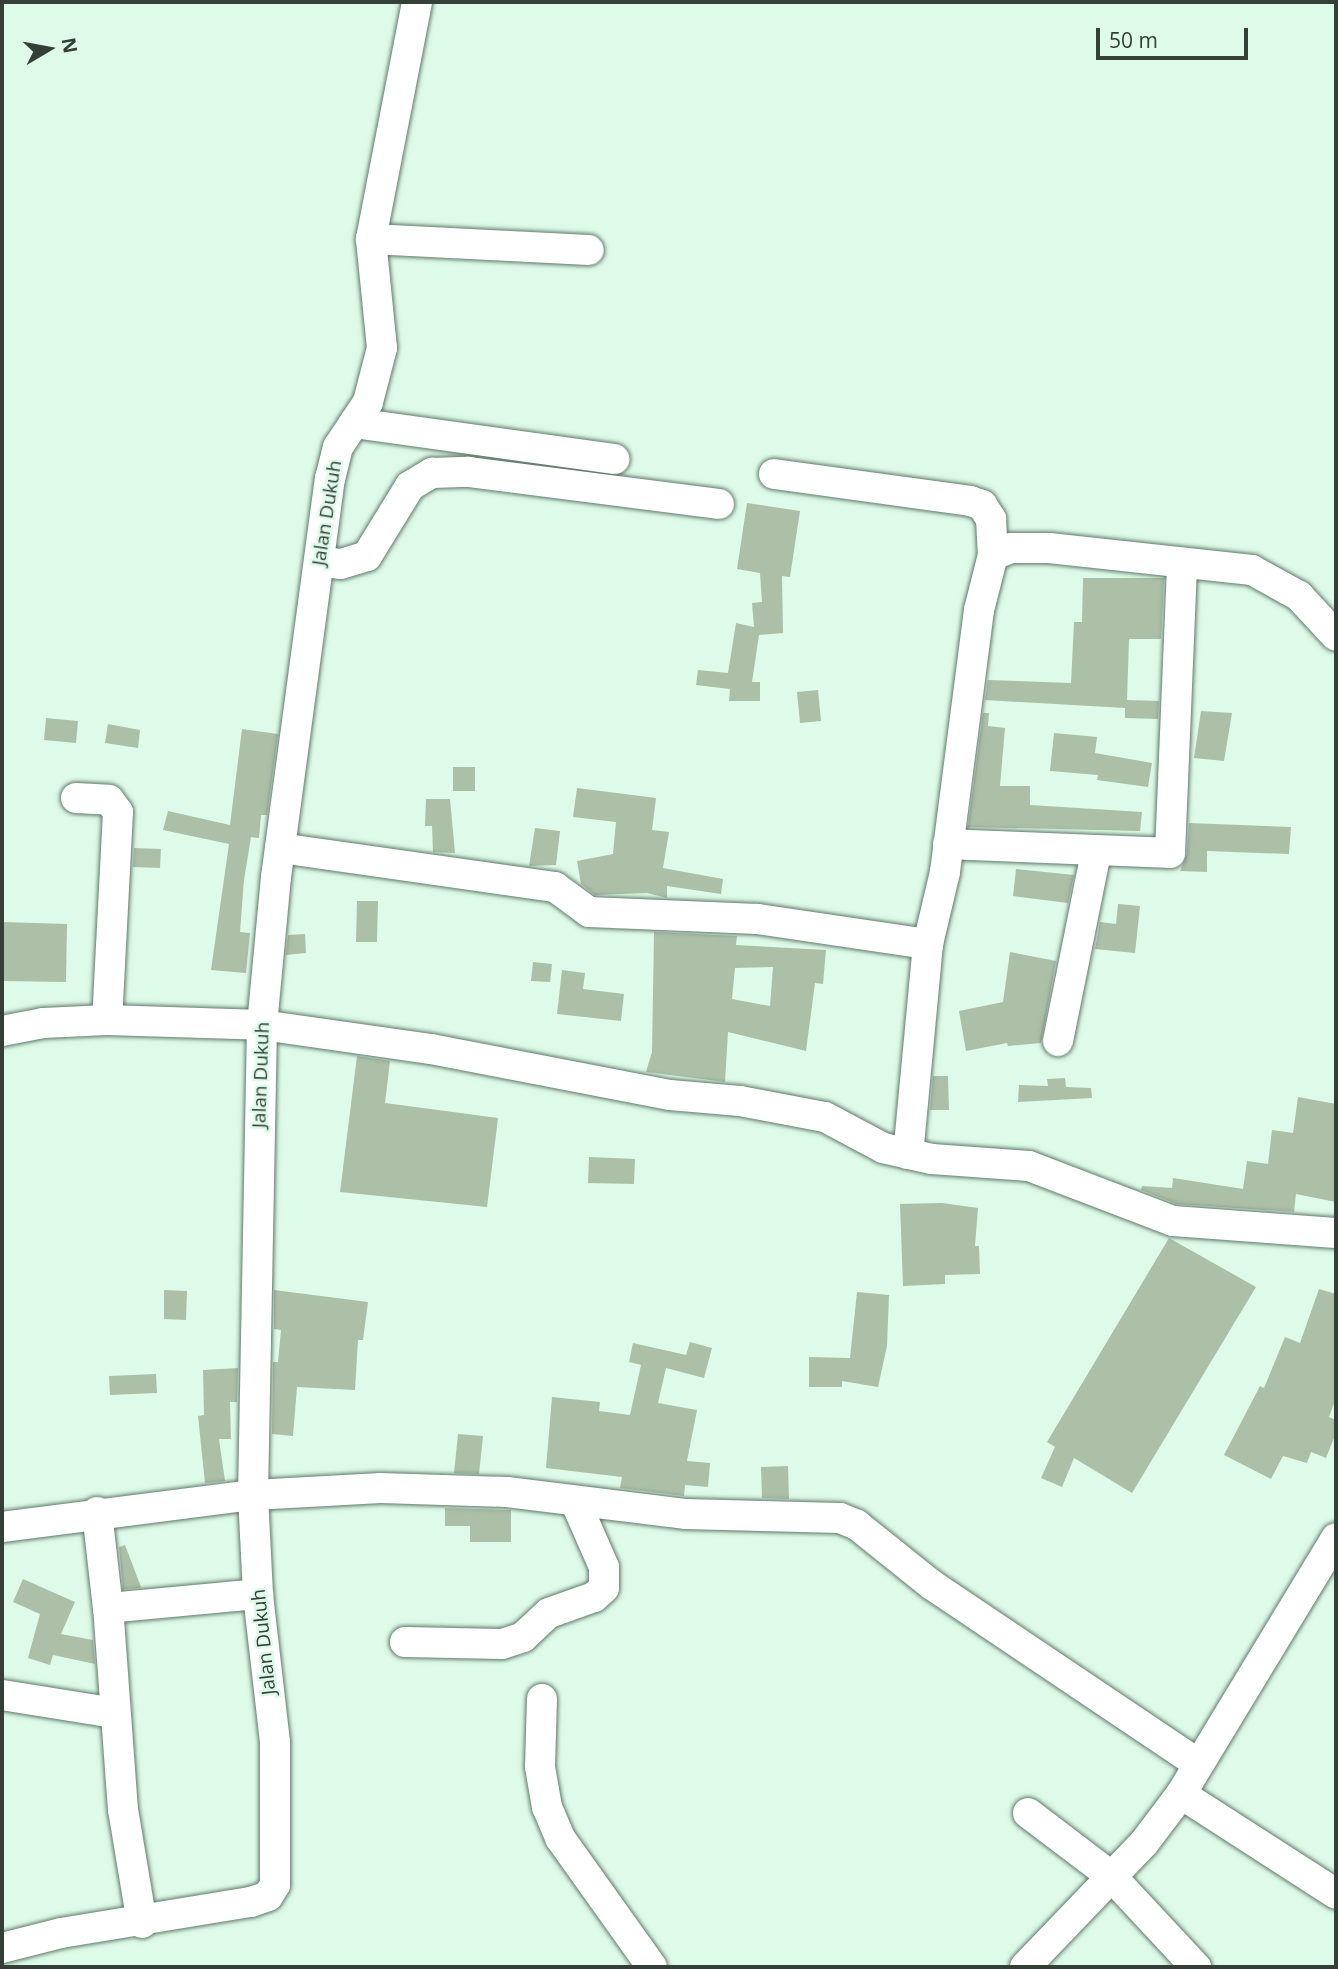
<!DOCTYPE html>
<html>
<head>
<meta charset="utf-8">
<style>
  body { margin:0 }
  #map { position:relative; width:1338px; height:1969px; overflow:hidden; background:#defbe9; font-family:"Open Sans",sans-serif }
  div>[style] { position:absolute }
  .building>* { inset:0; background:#acbfa7 }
  .roads { filter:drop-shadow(0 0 2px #607969) drop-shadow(0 0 2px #607969) }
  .minor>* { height:30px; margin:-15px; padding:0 15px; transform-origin:15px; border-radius:15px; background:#fff }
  span { translate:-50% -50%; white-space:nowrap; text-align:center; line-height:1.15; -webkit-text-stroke:5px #defbe9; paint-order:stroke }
  .street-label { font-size:19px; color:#343f38 }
  .frame { position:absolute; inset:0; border:4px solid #343f38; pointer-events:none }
  .north { position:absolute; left:14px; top:14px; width:70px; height:70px; -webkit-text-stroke:5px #defbe9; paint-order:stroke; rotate:80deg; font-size:19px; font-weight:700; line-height:28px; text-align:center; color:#343f38 }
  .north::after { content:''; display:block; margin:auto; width:24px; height:32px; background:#343f38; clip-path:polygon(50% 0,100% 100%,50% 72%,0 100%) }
  .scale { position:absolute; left:1096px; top:28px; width:152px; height:32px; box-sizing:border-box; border:4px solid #343f38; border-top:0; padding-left:9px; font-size:21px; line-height:24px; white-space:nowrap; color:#343f38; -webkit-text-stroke:5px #defbe9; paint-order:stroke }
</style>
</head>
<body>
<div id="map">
  <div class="building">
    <div style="clip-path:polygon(747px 503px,800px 511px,790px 577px,782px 576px,783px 633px,759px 635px,752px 682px,760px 682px,760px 701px,729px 701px,730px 689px,696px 685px,698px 670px,728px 673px,736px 623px,754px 627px,752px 603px,762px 602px,760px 573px,737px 569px)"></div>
    <div style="clip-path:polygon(1083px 578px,1164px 578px,1161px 639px,1129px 639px,1127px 700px,1159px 701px,1158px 719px,1125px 718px,1125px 708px,985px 700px,988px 680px,1071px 683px,1074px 622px,1082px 622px)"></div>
    <div style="clip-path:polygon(818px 690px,821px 721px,800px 723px,797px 692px)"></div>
    <div style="clip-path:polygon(1201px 711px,1232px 713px,1224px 761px,1194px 758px)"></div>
    <div style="clip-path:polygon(983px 713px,989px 713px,988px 726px,1005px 728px,1000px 786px,1030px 786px,1030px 805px,1142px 812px,1140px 831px,968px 827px)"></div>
    <div style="clip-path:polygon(46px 718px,78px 721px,76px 743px,44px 740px)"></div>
    <div style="clip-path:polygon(108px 724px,140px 730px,138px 748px,105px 743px)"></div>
    <div style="clip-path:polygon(242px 729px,278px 734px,267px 815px,261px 815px,259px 838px,251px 837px,244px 880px,240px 932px,250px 933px,246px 973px,211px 970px,229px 844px,163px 830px,168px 811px,230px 825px)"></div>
    <div style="clip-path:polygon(1054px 733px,1097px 737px,1095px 753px,1152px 763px,1148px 787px,1097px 780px,1098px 775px,1050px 771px)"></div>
    <div style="clip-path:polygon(453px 767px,475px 767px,475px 791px,453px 791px)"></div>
    <div style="clip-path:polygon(577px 788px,656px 798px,652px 830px,669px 832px,663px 868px,723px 879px,721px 894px,667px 886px,667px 898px,647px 893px,595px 895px,581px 884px,577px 861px,613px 854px,616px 822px,573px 817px)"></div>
    <div style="clip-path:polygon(426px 799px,450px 799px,455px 853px,433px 852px,432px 826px,425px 826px)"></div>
    <div style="clip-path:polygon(1189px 823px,1291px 827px,1289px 854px,1207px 851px,1207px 872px,1180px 871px,1187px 854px)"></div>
    <div style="clip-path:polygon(535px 828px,560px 831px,556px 865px,529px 866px)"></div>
    <div style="clip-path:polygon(134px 848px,161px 849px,160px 868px,133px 867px)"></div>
    <div style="clip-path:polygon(1016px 869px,1074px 875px,1068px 903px,1013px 896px)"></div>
    <div style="clip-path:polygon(357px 901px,378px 901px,377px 942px,356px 942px)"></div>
    <div style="clip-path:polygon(1118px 904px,1140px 906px,1135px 953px,1095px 949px,1100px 922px,1116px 924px)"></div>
    <div style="clip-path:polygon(2px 922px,67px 924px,66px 982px,2px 981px)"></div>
    <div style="clip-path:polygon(evenodd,654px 932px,737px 936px,736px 945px,826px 950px,823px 984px,815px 983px,806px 1051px,728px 1032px,725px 1082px,646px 1072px,652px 1052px,654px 932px,773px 967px,770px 1006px,732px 999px,735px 968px,773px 967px)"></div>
    <div style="clip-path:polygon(305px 934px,306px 953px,286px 955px,288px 935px)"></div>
    <div style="clip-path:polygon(1010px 952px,1056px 961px,1041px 1043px,1008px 1046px,1007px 1043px,966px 1051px,959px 1011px,1003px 1002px)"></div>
    <div style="clip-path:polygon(533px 962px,552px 964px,550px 982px,531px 981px)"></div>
    <div style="clip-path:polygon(562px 970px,585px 973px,583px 989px,624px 994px,621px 1021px,557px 1014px)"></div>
    <div style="clip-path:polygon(357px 1056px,390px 1061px,385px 1103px,498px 1118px,487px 1207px,340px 1192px)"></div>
    <div style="clip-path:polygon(933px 1076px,948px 1076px,949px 1110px,930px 1110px)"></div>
    <div style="clip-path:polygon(1065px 1078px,1066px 1087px,1091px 1088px,1092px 1098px,1018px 1102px,1019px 1085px,1048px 1086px,1047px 1079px)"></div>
    <div style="clip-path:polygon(1298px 1097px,1336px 1104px,1336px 1202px,1296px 1194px,1294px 1212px,1177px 1204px,1141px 1190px,1142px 1186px,1172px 1188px,1173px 1178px,1243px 1189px,1247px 1161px,1268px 1164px,1272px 1130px,1293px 1133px)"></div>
    <div style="clip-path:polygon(589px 1157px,635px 1159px,634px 1184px,588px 1183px)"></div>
    <div style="clip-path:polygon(942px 1203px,978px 1208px,975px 1246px,979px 1246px,980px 1274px,945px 1275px,945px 1284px,903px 1286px,900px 1204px)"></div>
    <div style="clip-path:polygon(1169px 1238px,1256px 1287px,1132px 1493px,1074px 1458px,1062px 1487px,1041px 1478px,1055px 1447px,1047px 1442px)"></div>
    <div style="clip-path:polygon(1319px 1289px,1336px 1294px,1336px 1398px,1329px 1417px,1336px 1420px,1336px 1433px,1326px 1458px,1311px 1452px,1307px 1463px,1283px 1456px,1271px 1479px,1224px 1455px,1260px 1386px,1264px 1388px,1285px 1337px,1300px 1343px)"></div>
    <div style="clip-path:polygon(164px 1290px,187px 1291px,186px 1320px,164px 1319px)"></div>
    <div style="clip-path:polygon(274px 1290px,368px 1302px,363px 1340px,358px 1340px,355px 1390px,297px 1387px,293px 1436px,272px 1434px,273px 1362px,278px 1362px,281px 1330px,274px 1329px)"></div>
    <div style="clip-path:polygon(857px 1292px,889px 1295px,887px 1346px,878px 1387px,842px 1381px,842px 1387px,809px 1387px,809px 1357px,850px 1358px)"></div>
    <div style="clip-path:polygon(690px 1342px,712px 1348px,704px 1378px,666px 1368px,658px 1403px,697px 1410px,687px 1461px,710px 1463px,708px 1487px,685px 1485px,684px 1496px,620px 1488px,622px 1477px,546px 1468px,552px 1397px,600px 1402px,599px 1411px,630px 1415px,641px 1365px,629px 1362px,633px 1343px,686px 1355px)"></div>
    <div style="clip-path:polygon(238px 1368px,237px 1402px,230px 1402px,231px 1439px,219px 1439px,225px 1481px,205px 1483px,198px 1416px,204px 1415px,203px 1370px)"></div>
    <div style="clip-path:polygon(156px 1374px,157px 1393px,110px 1395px,109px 1376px)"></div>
    <div style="clip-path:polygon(458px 1434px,483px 1436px,479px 1474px,454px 1473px)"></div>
    <div style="clip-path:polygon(788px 1466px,789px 1499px,762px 1498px,761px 1467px)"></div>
    <div style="clip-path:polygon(445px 1508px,511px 1510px,511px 1542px,470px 1542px,470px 1526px,445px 1526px)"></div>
    <div style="clip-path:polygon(125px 1545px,141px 1587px,139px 1588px,123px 1589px,119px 1547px)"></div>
    <div style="clip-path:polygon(23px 1579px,75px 1602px,61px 1634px,93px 1640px,95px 1664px,53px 1655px,50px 1665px,28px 1658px,40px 1614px,13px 1602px)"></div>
  </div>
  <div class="roads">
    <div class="minor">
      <div style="left:371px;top:239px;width:218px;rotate:2.9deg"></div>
      <div style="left:354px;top:423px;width:263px;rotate:7.9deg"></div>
      <div style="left:774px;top:474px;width:198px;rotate:7.8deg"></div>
      <div style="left:970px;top:501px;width:13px;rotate:18deg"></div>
      <div style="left:982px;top:505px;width:17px;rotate:57deg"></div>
      <div style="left:991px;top:519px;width:36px;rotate:87deg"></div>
      <div style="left:993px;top:555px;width:57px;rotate:104.3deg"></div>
      <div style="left:979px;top:610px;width:264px;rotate:97.4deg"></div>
      <div style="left:945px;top:872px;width:74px;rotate:103.3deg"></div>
      <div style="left:928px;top:944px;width:211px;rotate:95.4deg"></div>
      <div style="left:993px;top:555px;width:19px;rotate:-21deg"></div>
      <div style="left:1011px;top:548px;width:38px"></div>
      <div style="left:1049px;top:548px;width:204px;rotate:6.2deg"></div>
      <div style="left:1252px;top:570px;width:54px;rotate:29deg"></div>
      <div style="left:1299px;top:596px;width:54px;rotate:47.2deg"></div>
      <div style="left:319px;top:561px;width:22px;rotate:8deg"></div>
      <div style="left:341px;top:564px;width:27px;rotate:-17deg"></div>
      <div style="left:367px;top:556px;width:82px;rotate:-58.4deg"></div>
      <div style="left:410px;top:486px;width:26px;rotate:-31deg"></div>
      <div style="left:432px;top:473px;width:37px;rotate:-2deg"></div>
      <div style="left:469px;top:472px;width:252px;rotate:7.3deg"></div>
      <div style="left:76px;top:798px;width:33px;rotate:3deg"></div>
      <div style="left:109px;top:800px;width:15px;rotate:53deg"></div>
      <div style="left:118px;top:812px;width:208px;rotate:93deg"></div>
      <div style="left:948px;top:844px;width:222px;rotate:2.3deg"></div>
      <div style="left:1170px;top:853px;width:288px;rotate:-87.6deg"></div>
      <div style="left:280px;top:848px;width:278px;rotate:8.1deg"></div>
      <div style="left:555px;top:887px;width:42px;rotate:36.3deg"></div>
      <div style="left:589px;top:912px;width:169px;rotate:2.4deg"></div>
      <div style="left:758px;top:919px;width:172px;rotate:8.4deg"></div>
      <div style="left:2px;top:1031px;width:42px;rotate:-11deg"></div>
      <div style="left:43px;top:1023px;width:64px;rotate:-2.7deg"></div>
      <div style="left:107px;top:1020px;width:155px;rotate:1.8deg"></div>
      <div style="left:262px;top:1025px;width:171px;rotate:8.1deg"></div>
      <div style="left:431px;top:1049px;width:243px;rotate:10.9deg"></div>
      <div style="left:670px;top:1095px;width:70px;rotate:4.9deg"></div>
      <div style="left:740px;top:1101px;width:86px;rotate:10.7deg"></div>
      <div style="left:825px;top:1117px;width:66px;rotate:28.1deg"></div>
      <div style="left:883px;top:1148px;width:50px;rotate:12.7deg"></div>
      <div style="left:932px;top:1159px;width:97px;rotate:4.1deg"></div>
      <div style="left:1029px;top:1166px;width:154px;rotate:20.9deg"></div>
      <div style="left:1173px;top:1221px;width:163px;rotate:4.2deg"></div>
      <div style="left:1058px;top:1041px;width:192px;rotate:-78.6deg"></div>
      <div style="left:97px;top:1512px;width:97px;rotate:83.5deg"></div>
      <div style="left:2px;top:1527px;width:253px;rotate:-7.3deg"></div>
      <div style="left:253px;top:1495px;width:128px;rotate:-3.1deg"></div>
      <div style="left:381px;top:1488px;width:126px;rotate:1.8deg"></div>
      <div style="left:507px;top:1492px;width:179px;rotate:7deg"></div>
      <div style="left:685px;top:1514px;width:155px;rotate:1.5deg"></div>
      <div style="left:840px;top:1518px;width:18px;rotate:22deg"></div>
      <div style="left:857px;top:1525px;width:96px;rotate:38.7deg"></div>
      <div style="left:932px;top:1585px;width:321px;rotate:33.9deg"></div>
      <div style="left:405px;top:1642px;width:97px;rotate:1.2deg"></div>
      <div style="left:502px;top:1644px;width:22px;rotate:-18deg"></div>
      <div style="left:523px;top:1637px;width:35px;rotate:-43deg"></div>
      <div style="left:549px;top:1613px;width:48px;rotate:-19.6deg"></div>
      <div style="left:594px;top:1597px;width:13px;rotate:-42deg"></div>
      <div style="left:604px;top:1588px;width:21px;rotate:-90deg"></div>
      <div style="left:604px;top:1567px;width:72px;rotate:-113.7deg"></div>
      <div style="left:2px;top:1695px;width:114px;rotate:9.1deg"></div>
      <div style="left:542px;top:1699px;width:68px;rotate:91.7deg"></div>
      <div style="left:540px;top:1767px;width:41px;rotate:80.1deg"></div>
      <div style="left:547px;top:1807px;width:34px;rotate:67deg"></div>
      <div style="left:560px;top:1838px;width:158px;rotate:54.5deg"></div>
      <div style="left:1181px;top:1794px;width:184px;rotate:32.8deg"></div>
      <div style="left:1028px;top:1813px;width:104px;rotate:37.2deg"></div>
      <div style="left:1111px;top:1876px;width:125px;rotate:47deg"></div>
      <div style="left:142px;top:1923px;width:115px;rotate:-99.5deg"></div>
      <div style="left:123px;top:1810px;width:203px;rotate:-94.2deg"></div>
      <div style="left:108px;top:1608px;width:151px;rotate:-5.3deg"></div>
      <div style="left:2px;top:1948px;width:61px;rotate:-14.3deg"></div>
      <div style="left:61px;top:1933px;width:193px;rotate:-9.3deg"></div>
      <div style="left:251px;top:1902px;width:18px;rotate:-19deg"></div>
      <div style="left:268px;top:1896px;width:13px;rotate:-58deg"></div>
      <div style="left:275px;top:1885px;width:143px;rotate:-90deg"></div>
      <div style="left:275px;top:1742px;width:149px;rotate:-96.6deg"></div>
      <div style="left:258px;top:1594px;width:99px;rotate:-92.9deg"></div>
      <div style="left:253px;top:1495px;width:470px;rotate:-88.9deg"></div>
      <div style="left:262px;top:1025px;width:149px;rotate:-84.6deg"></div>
      <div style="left:276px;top:877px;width:402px;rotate:-82.3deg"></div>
      <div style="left:330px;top:479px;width:33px;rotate:-76deg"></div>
      <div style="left:338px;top:447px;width:54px;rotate:-56.3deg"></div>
      <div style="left:368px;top:402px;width:56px;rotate:-75.5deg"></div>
      <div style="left:382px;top:348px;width:110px;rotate:-95.8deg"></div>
      <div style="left:371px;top:239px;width:241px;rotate:-79deg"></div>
      <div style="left:1025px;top:1967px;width:172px;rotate:-46.2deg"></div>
      <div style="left:1144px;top:1843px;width:61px;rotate:-52.9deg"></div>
      <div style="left:1181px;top:1794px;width:299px;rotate:-58.8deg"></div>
    </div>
  </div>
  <div class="street-label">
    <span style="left:327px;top:513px;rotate:-81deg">Jalan Dukuh</span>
    <span style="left:261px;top:1075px;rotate:-88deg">Jalan Dukuh</span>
    <span style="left:264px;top:1642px;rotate:-96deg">Jalan Dukuh</span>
  </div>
  <div class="frame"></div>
  <div class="north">N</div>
  <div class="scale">50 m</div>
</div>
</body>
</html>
